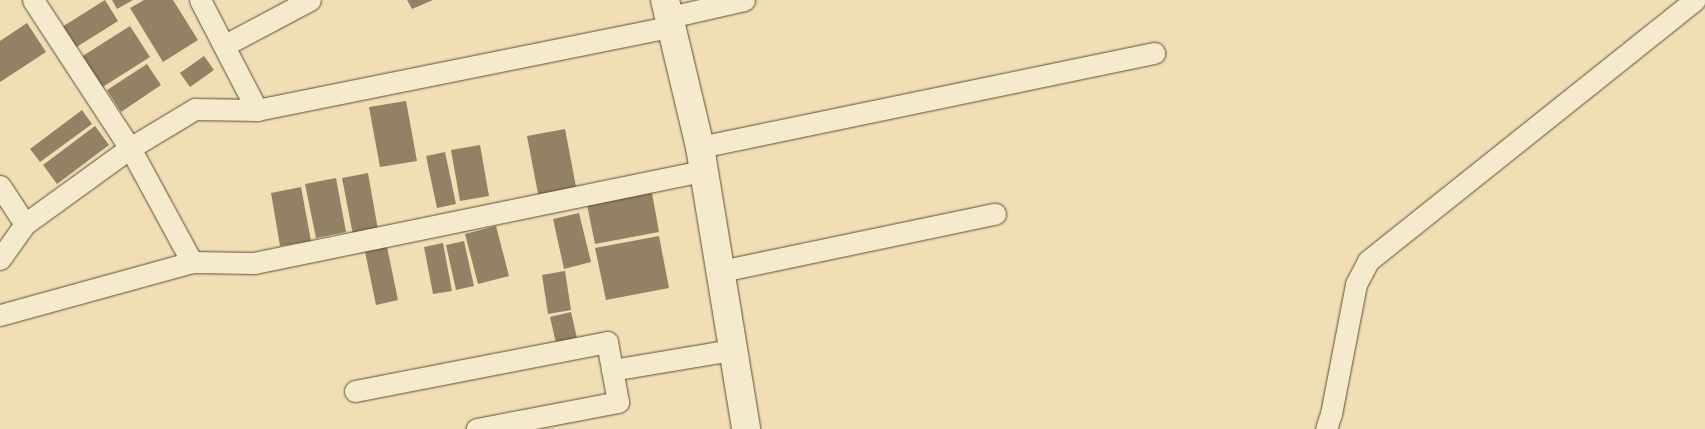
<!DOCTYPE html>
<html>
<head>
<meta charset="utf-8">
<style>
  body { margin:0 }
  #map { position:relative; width:1705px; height:429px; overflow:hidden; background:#f0dfb4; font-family:"IM FELL French Canon",serif }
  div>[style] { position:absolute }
  .building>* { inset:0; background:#928164 }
  .roads { filter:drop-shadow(0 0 1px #5e4d38) drop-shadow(0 0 1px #5e4d38) }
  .street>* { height:21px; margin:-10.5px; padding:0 10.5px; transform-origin:10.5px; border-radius:10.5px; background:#f5eace }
  .secondary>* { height:28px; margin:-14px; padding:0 14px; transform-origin:14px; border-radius:14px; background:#f5eace }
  span { translate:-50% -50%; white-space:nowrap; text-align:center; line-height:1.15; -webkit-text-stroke:4px #f5eace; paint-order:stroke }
</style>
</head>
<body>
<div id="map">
  <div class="building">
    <div style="clip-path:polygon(105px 0,118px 21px,75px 48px,62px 27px)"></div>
    <div style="clip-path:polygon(112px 0,133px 0,117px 9px)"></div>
    <div style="clip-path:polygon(144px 0,173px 0,198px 40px,163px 62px,130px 8px)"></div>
    <div style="clip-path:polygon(407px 0,433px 0,412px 9px)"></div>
    <div style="clip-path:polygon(27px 23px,46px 52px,0 82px,0 41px)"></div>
    <div style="clip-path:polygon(130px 26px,150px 57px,101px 88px,81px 57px)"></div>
    <div style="clip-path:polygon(204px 56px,214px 70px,190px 87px,180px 73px)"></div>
    <div style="clip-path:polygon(147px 64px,161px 85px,121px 112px,107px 90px)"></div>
    <div style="clip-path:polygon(406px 101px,417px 161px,380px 167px,369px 107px)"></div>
    <div style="clip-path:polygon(82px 110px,92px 124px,40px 162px,30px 149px)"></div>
    <div style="clip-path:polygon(95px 126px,109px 145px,57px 184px,43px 165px)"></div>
    <div style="clip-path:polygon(565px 129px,577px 192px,539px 199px,527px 136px)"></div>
    <div style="clip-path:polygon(480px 145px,489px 196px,460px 201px,451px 150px)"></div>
    <div style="clip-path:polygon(445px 152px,456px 204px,437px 208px,426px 156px)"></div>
    <div style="clip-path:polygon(368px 173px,378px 230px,353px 235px,342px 178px)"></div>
    <div style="clip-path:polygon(336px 178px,346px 232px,316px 238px,305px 184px)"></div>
    <div style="clip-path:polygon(301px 187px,311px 241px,280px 246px,271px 193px)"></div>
    <div style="clip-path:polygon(652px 193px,659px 232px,595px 244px,587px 205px)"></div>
    <div style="clip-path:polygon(579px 213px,591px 262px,564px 269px,553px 219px)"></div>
    <div style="clip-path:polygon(496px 226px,509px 276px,478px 284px,465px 234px)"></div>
    <div style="clip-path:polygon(659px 236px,669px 288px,606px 300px,595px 248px)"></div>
    <div style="clip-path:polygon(464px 241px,474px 286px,456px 290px,446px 245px)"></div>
    <div style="clip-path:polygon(386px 242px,398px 300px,376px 305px,364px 247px)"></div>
    <div style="clip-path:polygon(443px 243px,452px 291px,433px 294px,424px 247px)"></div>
    <div style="clip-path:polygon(565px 271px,571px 310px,548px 314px,542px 275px)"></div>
    <div style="clip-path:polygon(571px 312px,577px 338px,556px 343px,550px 317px)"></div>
  </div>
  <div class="roads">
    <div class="street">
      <div style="left:33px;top:0;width:177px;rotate:56.8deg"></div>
      <div style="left:130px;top:148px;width:130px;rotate:61.5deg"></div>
      <div style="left:200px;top:0;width:124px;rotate:62.6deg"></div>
      <div style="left:670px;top:17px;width:76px;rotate:-12.9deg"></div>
      <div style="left:225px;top:45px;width:96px;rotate:-27.9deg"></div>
      <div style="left:700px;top:147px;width:464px;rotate:-11.7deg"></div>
      <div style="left:0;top:186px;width:45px;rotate:56.7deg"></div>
      <div style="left:0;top:259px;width:43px;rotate:-54.5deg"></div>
      <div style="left:25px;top:224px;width:130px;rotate:-35.9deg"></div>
      <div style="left:130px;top:148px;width:76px;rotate:-31deg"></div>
      <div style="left:195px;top:109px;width:62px;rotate:0.9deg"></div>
      <div style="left:257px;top:110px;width:424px;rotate:-11.4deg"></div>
      <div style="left:721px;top:271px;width:280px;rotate:-11.8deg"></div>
      <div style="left:0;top:315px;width:199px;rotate:-15.4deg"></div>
      <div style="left:192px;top:262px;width:62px;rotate:0.9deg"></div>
      <div style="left:254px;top:263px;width:458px;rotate:-11.6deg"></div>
      <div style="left:612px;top:370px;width:122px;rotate:-9.5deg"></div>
      <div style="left:355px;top:391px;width:257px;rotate:-11deg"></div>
      <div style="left:607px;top:342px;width:61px;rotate:79.6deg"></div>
      <div style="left:618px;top:402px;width:144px;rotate:169.2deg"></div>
      <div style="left:1326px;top:429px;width:16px;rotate:-72deg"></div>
      <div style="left:1331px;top:414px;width:132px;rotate:-79.1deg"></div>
      <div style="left:1356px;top:284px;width:26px;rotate:-62deg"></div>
      <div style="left:1368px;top:261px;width:418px;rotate:-38.6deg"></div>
    </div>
    <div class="secondary">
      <div style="left:665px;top:0;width:151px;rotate:76.6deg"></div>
      <div style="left:700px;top:147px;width:286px;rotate:80.7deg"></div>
    </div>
  </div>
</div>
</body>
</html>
